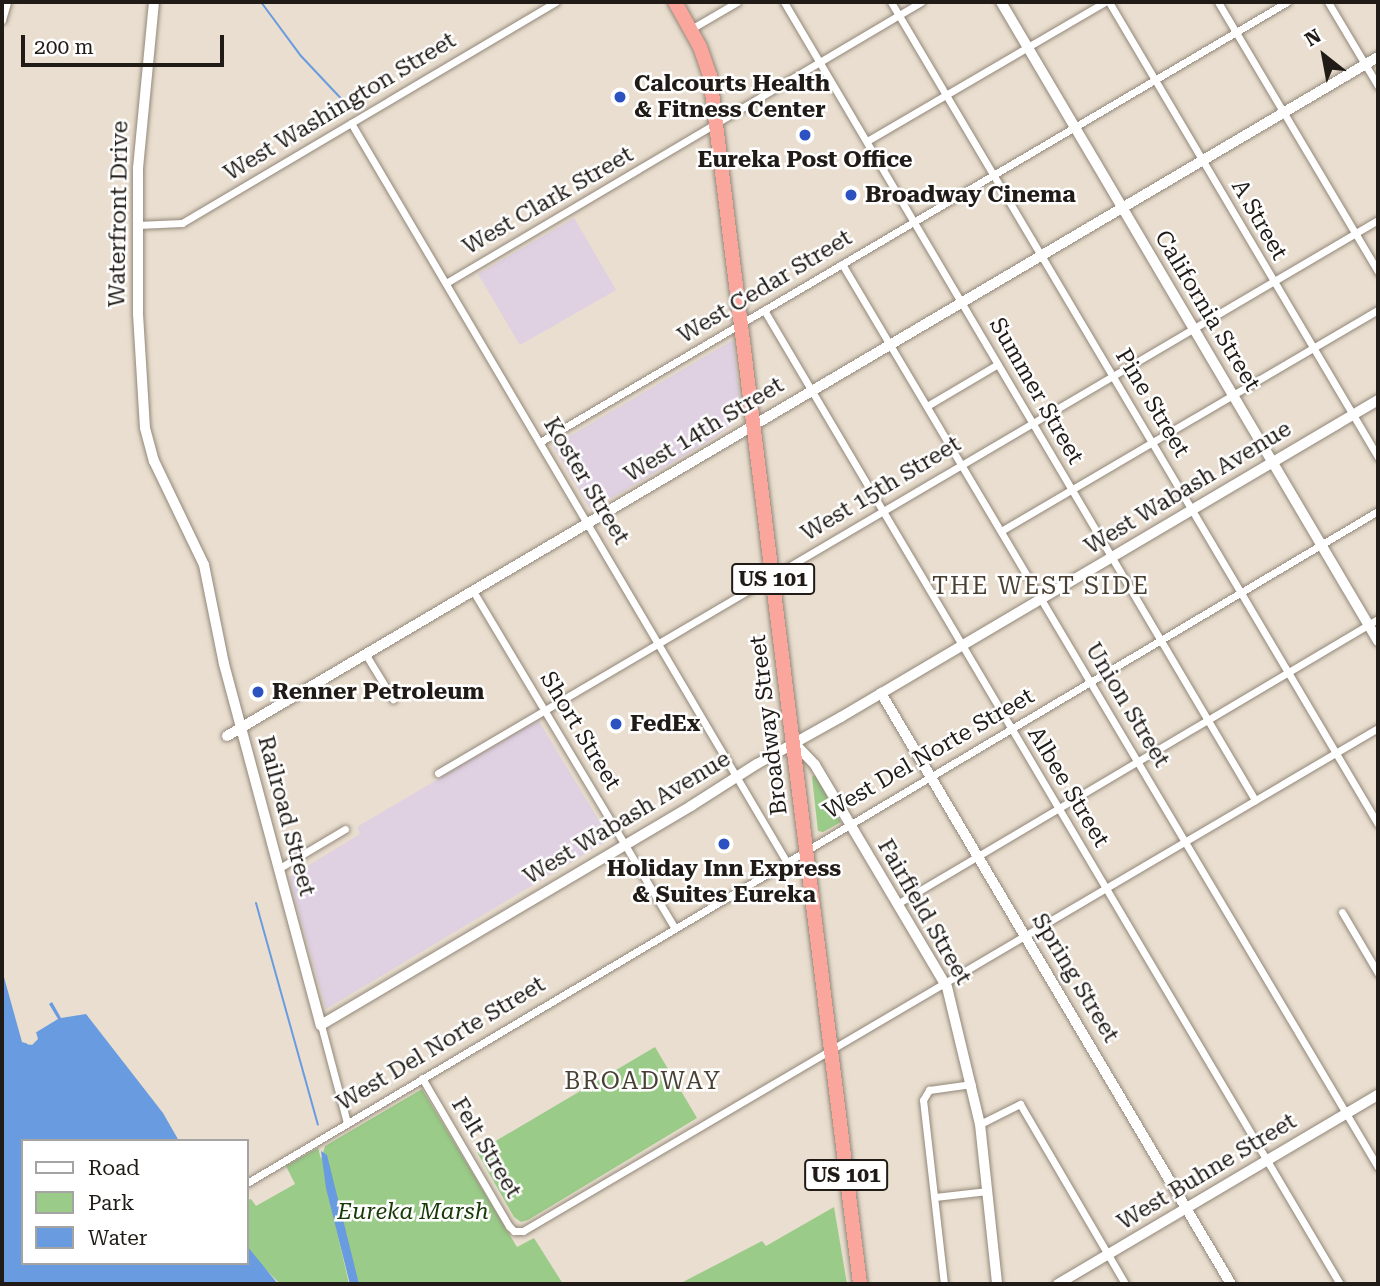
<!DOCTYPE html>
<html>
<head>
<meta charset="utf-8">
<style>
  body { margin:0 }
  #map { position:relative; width:1380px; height:1286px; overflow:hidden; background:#e9decf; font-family:"Roboto Serif",serif }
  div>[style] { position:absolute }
  .commercial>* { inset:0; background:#dfd0e2 }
  .green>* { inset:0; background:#9acb88 }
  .water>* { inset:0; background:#699be0 }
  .pier>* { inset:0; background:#e9decf }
  .stream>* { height:2px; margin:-1px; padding:0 1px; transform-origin:1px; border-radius:1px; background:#699be0 }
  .roads { filter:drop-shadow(0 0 2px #928779) drop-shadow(0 0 2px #928779) }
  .street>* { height:7px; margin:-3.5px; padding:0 3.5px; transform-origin:3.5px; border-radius:3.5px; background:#fff }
  .secondary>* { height:10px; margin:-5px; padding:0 5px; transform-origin:5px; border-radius:5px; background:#fff }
  .highway>* { height:14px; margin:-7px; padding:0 7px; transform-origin:7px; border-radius:7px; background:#fba69d }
  .dots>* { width:19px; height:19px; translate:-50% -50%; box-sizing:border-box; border:4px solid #fff; border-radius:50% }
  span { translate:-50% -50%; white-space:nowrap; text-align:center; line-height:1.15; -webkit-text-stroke:5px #fff; paint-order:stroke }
  .shield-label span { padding:2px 5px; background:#fff; border:2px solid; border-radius:5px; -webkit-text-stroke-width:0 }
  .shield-label { font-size:21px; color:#201b16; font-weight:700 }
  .poi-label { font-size:23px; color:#201b16; font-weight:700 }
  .left { translate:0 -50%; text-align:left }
  .street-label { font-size:23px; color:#201b16 }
  .park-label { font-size:23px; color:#173a06; font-style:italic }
  .neighbourhood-label { font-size:24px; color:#494033; letter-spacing:2px }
  .frame { position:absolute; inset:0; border:4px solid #201b16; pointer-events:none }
  .legend { position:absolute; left:21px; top:1139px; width:228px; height:126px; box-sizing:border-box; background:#fff; border:2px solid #a6a4a2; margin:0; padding:9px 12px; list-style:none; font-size:21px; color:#201b16 }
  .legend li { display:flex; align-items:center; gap:14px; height:35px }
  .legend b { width:35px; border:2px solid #a6a4a2 }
  .north { position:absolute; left:1289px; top:21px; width:70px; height:70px; -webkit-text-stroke:5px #fff; paint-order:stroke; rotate:329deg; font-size:19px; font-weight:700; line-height:28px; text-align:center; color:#201b16 }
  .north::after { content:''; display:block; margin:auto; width:24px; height:32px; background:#201b16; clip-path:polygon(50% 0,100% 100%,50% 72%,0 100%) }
  .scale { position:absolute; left:21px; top:35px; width:203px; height:32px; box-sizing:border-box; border:4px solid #201b16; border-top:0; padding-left:9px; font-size:21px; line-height:24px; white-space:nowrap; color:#201b16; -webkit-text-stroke:5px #fff; paint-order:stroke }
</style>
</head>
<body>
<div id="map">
  <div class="commercial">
    <div style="clip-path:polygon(574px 218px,616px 290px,520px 345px,478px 274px)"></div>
    <div style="clip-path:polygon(733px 340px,741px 409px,738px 420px,711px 440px,591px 510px,553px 446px)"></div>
    <div style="clip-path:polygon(538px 720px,610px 839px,326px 1009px,289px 877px,360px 834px,357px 827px)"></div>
  </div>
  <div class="green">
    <div style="clip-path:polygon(815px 775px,841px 822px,823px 832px,818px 831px,812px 777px)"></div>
    <div style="clip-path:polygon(655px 1047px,697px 1118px,528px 1220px,521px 1222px,514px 1217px,477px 1152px)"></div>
    <div style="clip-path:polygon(422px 1089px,517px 1247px,534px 1238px,563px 1284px,350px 1284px,335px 1223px,349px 1284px,280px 1284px,247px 1250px,247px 1200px,251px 1199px,256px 1206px,295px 1184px,286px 1166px,318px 1148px,321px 1159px,325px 1146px)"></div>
    <div style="clip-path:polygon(834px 1207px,847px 1284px,679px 1284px,762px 1241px,766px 1246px)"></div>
  </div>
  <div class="water">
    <div style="clip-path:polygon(2px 964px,22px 1040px,29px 1045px,36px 1039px,35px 1033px,58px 1019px,49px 1004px,52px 1002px,61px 1018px,86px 1014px,163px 1113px,179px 1141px,23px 1141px,23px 1263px,247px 1263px,247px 1246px,278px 1284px,2px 1284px)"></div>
    <div style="clip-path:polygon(321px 1151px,327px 1155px,359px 1284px,350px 1284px,326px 1188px)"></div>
  </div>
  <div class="pier">
    <div style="clip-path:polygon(2px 960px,22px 1013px,25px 1040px,29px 1041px,36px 1032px,38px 1039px,32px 1045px,22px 1042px,2px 970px)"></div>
  </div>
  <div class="stream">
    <div style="left:261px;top:2px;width:67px;rotate:53.5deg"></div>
    <div style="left:301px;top:56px;width:70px;rotate:46.7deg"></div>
    <div style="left:256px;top:903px;width:230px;rotate:74.4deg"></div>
  </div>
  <div class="roads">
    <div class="street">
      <div style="left:784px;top:2px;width:927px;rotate:59.45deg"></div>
      <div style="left:891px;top:2px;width:955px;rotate:59.36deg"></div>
      <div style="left:1109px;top:2px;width:529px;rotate:59.41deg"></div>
      <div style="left:1218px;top:2px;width:314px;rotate:59.3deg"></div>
      <div style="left:1328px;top:2px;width:98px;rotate:59.2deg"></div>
      <div style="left:2px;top:20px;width:19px;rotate:-74deg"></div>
      <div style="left:691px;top:29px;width:53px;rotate:-30.4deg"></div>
      <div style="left:351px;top:123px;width:857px;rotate:59.48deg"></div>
      <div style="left:867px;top:141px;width:276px;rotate:-30.3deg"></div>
      <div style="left:137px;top:225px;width:45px;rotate:-2.5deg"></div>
      <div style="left:182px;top:223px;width:434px;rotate:-30.6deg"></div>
      <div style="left:842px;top:264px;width:1050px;rotate:59.31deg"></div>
      <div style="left:446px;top:283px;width:552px;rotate:-30.61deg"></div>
      <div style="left:764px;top:310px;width:1132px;rotate:59.4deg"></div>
      <div style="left:927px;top:406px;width:82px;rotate:-30.6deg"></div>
      <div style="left:540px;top:442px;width:867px;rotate:-30.5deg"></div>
      <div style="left:1001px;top:531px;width:437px;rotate:-30.4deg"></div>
      <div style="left:473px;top:591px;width:392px;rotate:59.1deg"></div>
      <div style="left:366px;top:655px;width:52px;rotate:58.5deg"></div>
      <div style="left:438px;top:773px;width:1091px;rotate:-30.47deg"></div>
      <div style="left:278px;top:869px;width:78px;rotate:-30.8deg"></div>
      <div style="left:897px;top:904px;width:559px;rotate:-30.65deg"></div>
      <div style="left:1342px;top:912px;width:71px;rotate:59.5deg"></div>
      <div style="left:321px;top:1025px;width:101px;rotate:75.1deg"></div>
      <div style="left:422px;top:1078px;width:172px;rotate:59.6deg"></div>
      <div style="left:509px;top:1226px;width:7px;rotate:45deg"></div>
      <div style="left:514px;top:1231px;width:9px"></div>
      <div style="left:523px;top:1231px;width:992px;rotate:-30.47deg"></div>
      <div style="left:980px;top:1124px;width:45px;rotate:-26.6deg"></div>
      <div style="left:1020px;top:1104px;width:208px;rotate:59.7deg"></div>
      <div style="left:247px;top:1183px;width:1316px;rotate:-30.72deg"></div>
      <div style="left:935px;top:1197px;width:53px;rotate:-6.5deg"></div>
      <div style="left:944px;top:1284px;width:185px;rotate:-96.5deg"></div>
      <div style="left:923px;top:1100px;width:12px;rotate:-59deg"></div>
      <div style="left:929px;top:1090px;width:43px;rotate:-7.9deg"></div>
    </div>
    <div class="secondary">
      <div style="left:154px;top:2px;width:167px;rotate:95.5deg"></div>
      <div style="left:138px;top:168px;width:146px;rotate:90deg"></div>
      <div style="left:138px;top:314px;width:114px;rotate:86.5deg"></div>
      <div style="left:145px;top:428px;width:34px;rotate:75deg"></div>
      <div style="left:154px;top:461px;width:115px;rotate:64.3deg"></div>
      <div style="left:204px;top:565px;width:101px;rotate:78.6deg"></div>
      <div style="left:224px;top:664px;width:374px;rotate:75deg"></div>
      <div style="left:321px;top:1025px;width:430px;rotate:-30.6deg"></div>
      <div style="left:691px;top:806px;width:78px;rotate:-32.5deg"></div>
      <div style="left:757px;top:764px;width:96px;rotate:-29.2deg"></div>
      <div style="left:841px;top:717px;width:624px;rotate:-30.55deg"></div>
      <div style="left:1001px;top:2px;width:742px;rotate:59.46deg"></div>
      <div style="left:881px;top:693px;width:687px;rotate:59.37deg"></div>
      <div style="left:227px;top:736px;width:1336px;rotate:-30.54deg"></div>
      <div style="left:795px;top:744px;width:29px;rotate:46deg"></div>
      <div style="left:815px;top:765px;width:258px;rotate:59.3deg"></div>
      <div style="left:947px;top:987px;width:141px;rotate:76.5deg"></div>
      <div style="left:980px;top:1124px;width:161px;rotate:83.9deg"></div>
      <div style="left:1058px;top:1284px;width:372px;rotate:-30.6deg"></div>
    </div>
    <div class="highway">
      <div style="left:675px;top:2px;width:51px;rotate:60.9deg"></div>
      <div style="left:700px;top:47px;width:31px;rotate:71deg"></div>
      <div style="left:710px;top:76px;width:1217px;rotate:82.92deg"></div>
    </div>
  </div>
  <div class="dots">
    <div style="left:620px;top:97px;background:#2c52c2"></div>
    <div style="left:805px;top:135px;background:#2c52c2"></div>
    <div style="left:851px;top:195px;background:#2c52c2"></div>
    <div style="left:258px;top:692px;background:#2c52c2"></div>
    <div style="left:616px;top:724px;background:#2c52c2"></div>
    <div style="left:724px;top:844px;background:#2c52c2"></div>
  </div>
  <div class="shield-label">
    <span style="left:773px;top:579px">US 101</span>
    <span style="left:846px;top:1175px">US 101</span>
  </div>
  <div class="poi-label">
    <span class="left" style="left:634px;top:97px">Calcourts Health<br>&amp; Fitness Center</span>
    <span style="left:805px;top:160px">Eureka Post Office</span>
    <span class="left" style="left:865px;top:195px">Broadway Cinema</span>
    <span class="left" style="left:272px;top:692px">Renner Petroleum</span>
    <span class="left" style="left:630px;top:724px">FedEx</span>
    <span style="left:724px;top:882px">Holiday Inn Express<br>&amp; Suites Eureka</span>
  </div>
  <div class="street-label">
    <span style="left:340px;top:107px;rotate:-31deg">West Washington Street</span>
    <span style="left:548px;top:201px;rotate:-30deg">West Clark Street</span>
    <span style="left:119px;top:214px;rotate:-89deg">Waterfront Drive</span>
    <span style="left:1259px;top:220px;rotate:60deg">A Street</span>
    <span style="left:765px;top:287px;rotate:-31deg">West Cedar Street</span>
    <span style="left:1207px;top:311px;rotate:59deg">California Street</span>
    <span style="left:1036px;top:391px;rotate:60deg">Summer Street</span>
    <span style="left:1152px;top:403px;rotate:59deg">Pine Street</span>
    <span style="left:704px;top:430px;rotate:-31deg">West 14th Street</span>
    <span style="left:586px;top:481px;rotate:59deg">Koster Street</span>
    <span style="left:1188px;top:488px;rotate:-31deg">West Wabash Avenue</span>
    <span style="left:881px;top:489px;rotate:-31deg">West 15th Street</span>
    <span style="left:1127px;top:705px;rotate:59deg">Union Street</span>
    <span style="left:769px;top:725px;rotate:-97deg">Broadway Street</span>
    <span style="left:580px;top:731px;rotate:59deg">Short Street</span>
    <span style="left:929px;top:754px;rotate:-30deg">West Del Norte Street</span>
    <span style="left:1068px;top:787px;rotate:59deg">Albee Street</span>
    <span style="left:286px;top:816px;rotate:75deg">Railroad Street</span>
    <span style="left:627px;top:818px;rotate:-31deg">West Wabash Avenue</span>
    <span style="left:924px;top:912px;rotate:60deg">Fairfield Street</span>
    <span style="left:1075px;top:978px;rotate:59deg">Spring Street</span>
    <span style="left:441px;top:1044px;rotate:-31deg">West Del Norte Street</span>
    <span style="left:486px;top:1148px;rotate:59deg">Felt Street</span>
    <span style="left:1207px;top:1172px;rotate:-31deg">West Buhne Street</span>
  </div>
  <div class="park-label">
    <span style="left:413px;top:1212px">Eureka Marsh</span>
  </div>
  <div class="neighbourhood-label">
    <span style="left:1041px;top:587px">THE WEST SIDE</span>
    <span style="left:643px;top:1082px">BROADWAY</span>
  </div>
  <div class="frame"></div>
  <ul class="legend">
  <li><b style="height:9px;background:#fff"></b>Road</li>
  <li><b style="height:19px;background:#9acb88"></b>Park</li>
  <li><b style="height:19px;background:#699be0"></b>Water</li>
  </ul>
  <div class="north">N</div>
  <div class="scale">200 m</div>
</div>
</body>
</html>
